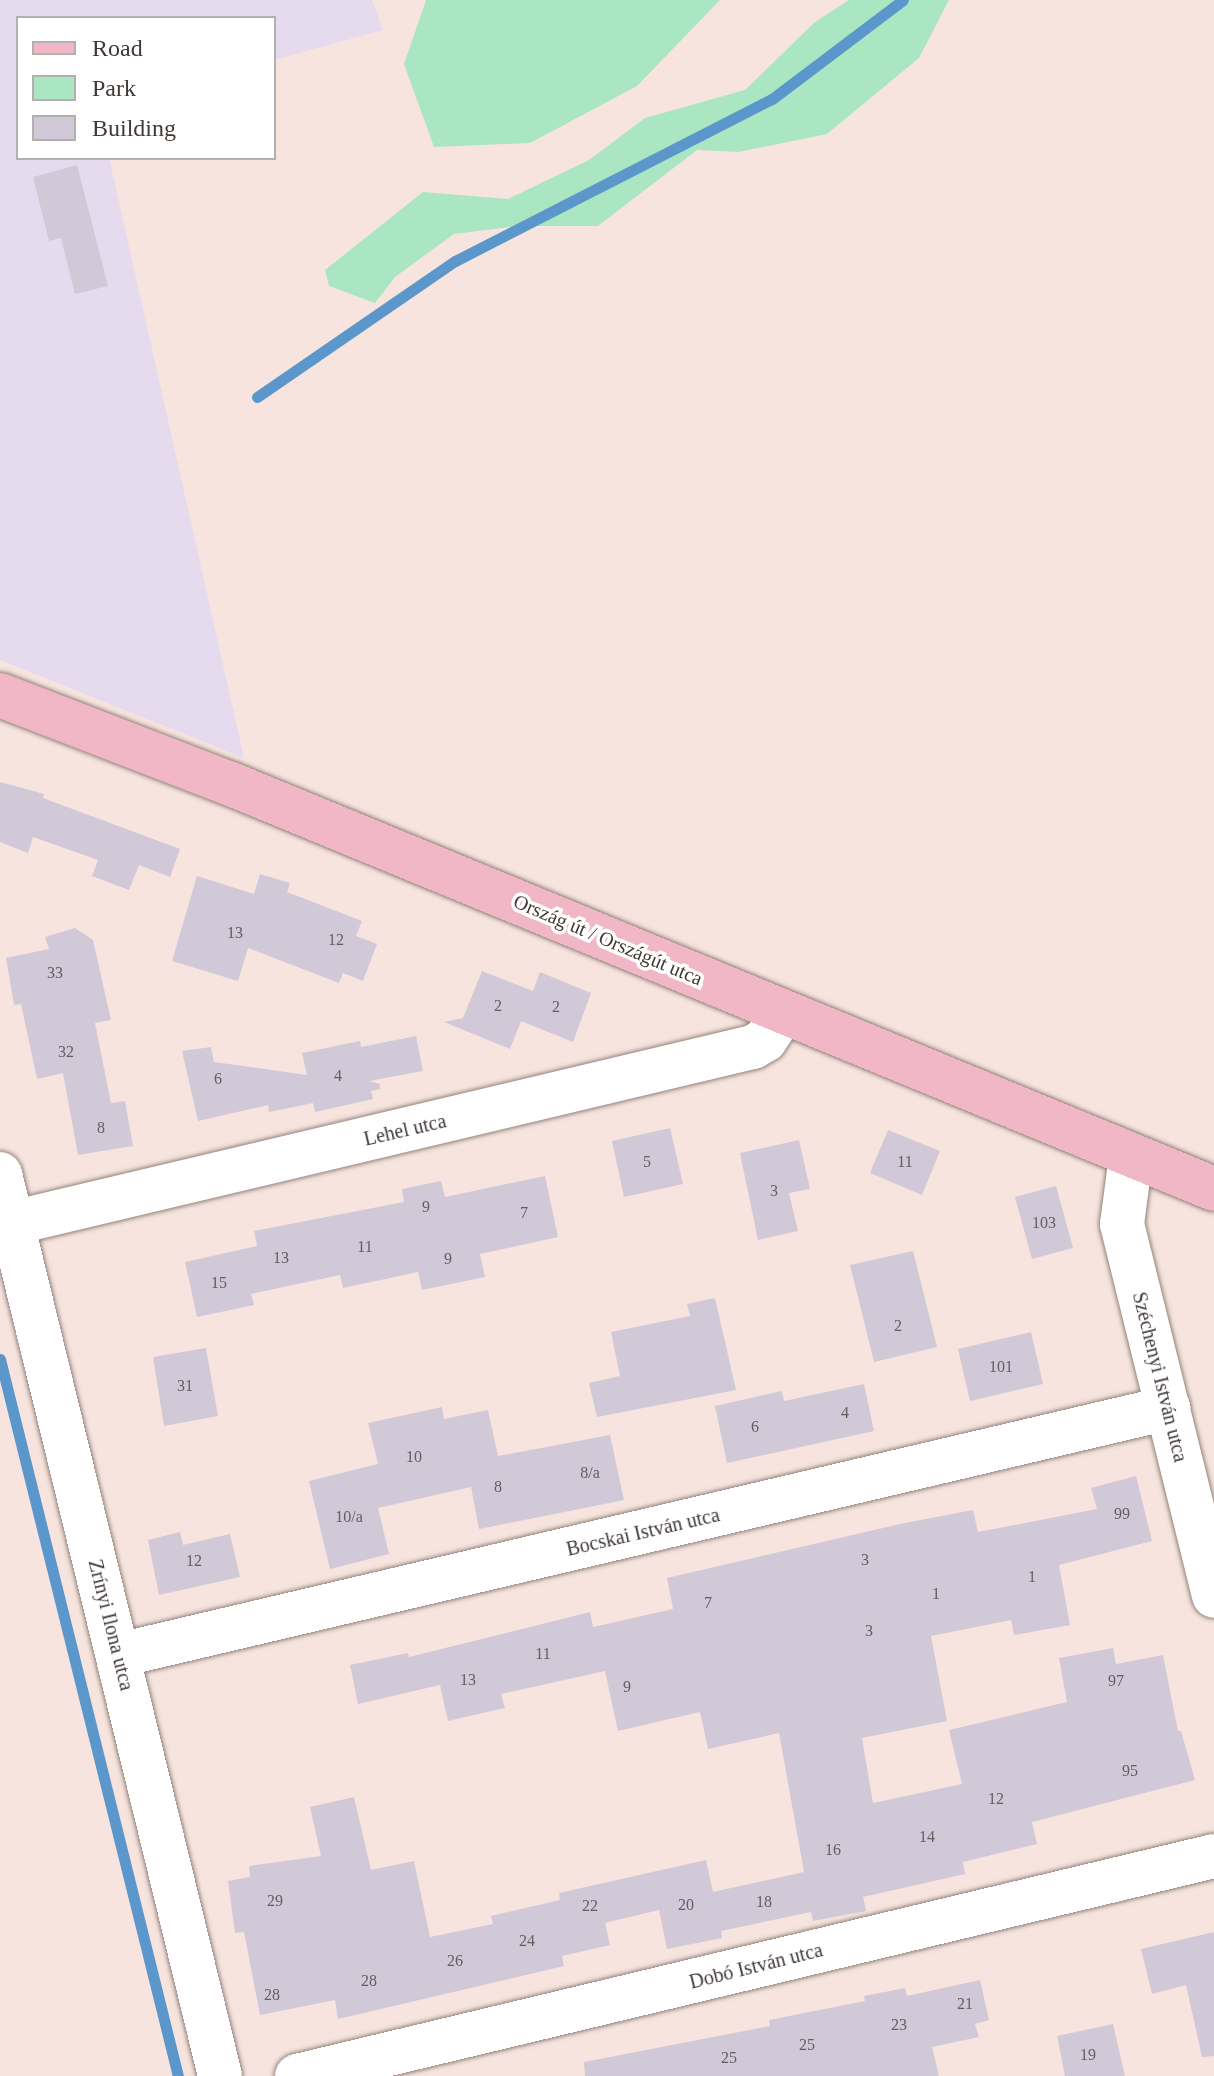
<!DOCTYPE html>
<html>
<head>
<meta charset="utf-8">
<style>
  body { margin:0 }
  #map { position:relative; width:1214px; height:2076px; overflow:hidden; background:#f7e4de; font-family:"Times New Roman",serif }
  div>[style] { position:absolute }
  .industrial>* { inset:0; background:#e5daee }
  .green>* { inset:0; background:#aae6c2 }
  .stream>* { height:11px; margin:-5.5px; padding:0 5.5px; transform-origin:5.5px; border-radius:5.5px; background:#5c97cc }
  .building>* { inset:0; background:#d1c9d8 }
  .roads { filter:drop-shadow(0 0 2px #93837d) drop-shadow(0 0 2px #93837d) }
  .minor>* { height:44px; margin:-22px; padding:0 22px; transform-origin:22px; border-radius:22px; background:#fff }
  .major>* { height:44px; margin:-22px; padding:0 22px; transform-origin:22px; border-radius:22px; background:#f2b7c7 }
  span { translate:-50% -50%; white-space:nowrap; text-align:center; line-height:1.15; -webkit-text-stroke:7px #fff; paint-order:stroke }
  .number-label { font-size:16px; color:#645d5e }
  .number-label span { -webkit-text-stroke-width:0 }
  .street-label { font-size:20px; color:#403936 }
  .legend { position:absolute; left:16px; top:16px; width:260px; height:144px; box-sizing:border-box; background:#fff; border:2px solid #b3b0af; margin:0; padding:10px 14px; list-style:none; font-size:24px; color:#403936 }
  .legend li { display:flex; align-items:center; gap:16px; height:40px }
  .legend b { width:40px; border:2px solid #b3b0af }
</style>
</head>
<body>
<div id="map">
  <div class="industrial">
    <div style="clip-path:polygon(0 0,372px 0,383px 30px,274px 60px,274px 18px,18px 18px,18px 158px,109px 158px,244px 758px,0 660px)"></div>
  </div>
  <div class="green">
    <div style="clip-path:polygon(426px 0,720px 0,637px 86px,530px 143px,434px 147px,404px 64px)"></div>
    <div style="clip-path:polygon(849px 0,949px 0,919px 58px,827px 134px,738px 152px,697px 150px,598px 226px,518px 226px,454px 234px,395px 277px,375px 303px,329px 286px,325px 270px,423px 192px,508px 199px,589px 160px,645px 118px,745px 90px,815px 22px)"></div>
  </div>
  <div class="stream">
    <div style="left:257px;top:397px;width:240px;rotate:-34.5deg"></div>
    <div style="left:455px;top:261px;width:356px;rotate:-27.1deg"></div>
    <div style="left:772px;top:99px;width:164px;rotate:-37.1deg"></div>
    <div style="left:0;top:1359px;width:739px;rotate:76.06deg"></div>
  </div>
  <div class="building">
    <div style="clip-path:polygon(77px 165px,108px 286px,75px 294px,61px 238px,49px 241px,33px 177px)"></div>
    <div style="clip-path:polygon(0 782px,44px 794px,43px 798px,180px 849px,170px 877px,139px 865px,129px 890px,92px 876px,98px 860px,33px 837px,28px 853px,0 842px)"></div>
    <div style="clip-path:polygon(260px 874px,290px 883px,287px 892px,362px 921px,356px 936px,377px 944px,363px 981px,343px 973px,339px 983px,248px 948px,238px 981px,172px 961px,197px 876px,254px 894px)"></div>
    <div style="clip-path:polygon(75px 928px,93px 940px,111px 1020px,95px 1023px,111px 1103px,125px 1101px,133px 1146px,78px 1155px,63px 1073px,37px 1079px,21px 1004px,14px 1005px,6px 958px,49px 949px,45px 937px)"></div>
    <div style="clip-path:polygon(482px 971px,533px 991px,540px 972px,591px 993px,573px 1042px,521px 1021px,510px 1049px,444px 1022px,463px 1018px)"></div>
    <div style="clip-path:polygon(416px 1036px,423px 1071px,369px 1081px,380px 1084px,380px 1089px,371px 1091px,373px 1099px,315px 1112px,313px 1103px,269px 1112px,268px 1105px,198px 1121px,182px 1051px,211px 1047px,214px 1062px,307px 1075px,302px 1053px,360px 1041px,361px 1047px)"></div>
    <div style="clip-path:polygon(670px 1128px,683px 1184px,624px 1197px,612px 1141px)"></div>
    <div style="clip-path:polygon(888px 1130px,940px 1151px,922px 1195px,870px 1173px)"></div>
    <div style="clip-path:polygon(799px 1140px,810px 1189px,789px 1193px,798px 1231px,758px 1240px,740px 1153px)"></div>
    <div style="clip-path:polygon(545px 1176px,558px 1237px,480px 1254px,485px 1277px,422px 1290px,418px 1272px,343px 1288px,340px 1275px,251px 1294px,254px 1305px,197px 1317px,185px 1262px,257px 1246px,254px 1231px,404px 1202px,402px 1189px,441px 1181px,445px 1197px)"></div>
    <div style="clip-path:polygon(1056px 1186px,1073px 1248px,1032px 1259px,1015px 1197px)"></div>
    <div style="clip-path:polygon(913px 1251px,937px 1347px,874px 1362px,850px 1265px)"></div>
    <div style="clip-path:polygon(715px 1298px,736px 1390px,597px 1417px,589px 1383px,620px 1376px,611px 1332px,690px 1316px,687px 1304px)"></div>
    <div style="clip-path:polygon(1031px 1332px,1043px 1384px,970px 1401px,958px 1349px)"></div>
    <div style="clip-path:polygon(206px 1348px,218px 1416px,164px 1426px,153px 1357px)"></div>
    <div style="clip-path:polygon(864px 1384px,874px 1431px,727px 1463px,715px 1406px,782px 1391px,784px 1401px)"></div>
    <div style="clip-path:polygon(442px 1407px,444px 1419px,488px 1410px,498px 1456px,610px 1435px,624px 1500px,479px 1529px,471px 1487px,378px 1508px,389px 1554px,330px 1569px,309px 1481px,378px 1464px,368px 1423px)"></div>
    <div style="clip-path:polygon(1136px 1476px,1152px 1541px,1059px 1565px,1070px 1625px,1014px 1635px,1011px 1620px,931px 1636px,947px 1721px,862px 1738px,873px 1803px,962px 1784px,949px 1730px,1067px 1702px,1059px 1658px,1113px 1648px,1116px 1664px,1163px 1655px,1178px 1731px,1181px 1731px,1195px 1780px,1032px 1822px,1037px 1844px,963px 1862px,965px 1874px,863px 1897px,866px 1911px,813px 1921px,811px 1912px,721px 1931px,722px 1938px,667px 1949px,659px 1910px,605px 1923px,610px 1945px,562px 1956px,564px 1966px,338px 2019px,335px 2000px,260px 2015px,244px 1932px,235px 1933px,228px 1881px,250px 1877px,249px 1866px,321px 1856px,310px 1807px,354px 1797px,371px 1870px,414px 1861px,430px 1937px,493px 1924px,491px 1916px,560px 1900px,559px 1893px,706px 1860px,713px 1892px,804px 1872px,779px 1733px,708px 1749px,700px 1712px,618px 1731px,605px 1671px,501px 1694px,505px 1708px,448px 1721px,440px 1685px,358px 1704px,350px 1665px,408px 1653px,409px 1657px,590px 1612px,593px 1627px,673px 1609px,667px 1578px,900px 1524px,973px 1510px,978px 1532px,1097px 1509px,1091px 1488px)"></div>
    <div style="clip-path:polygon(180px 1532px,183px 1545px,230px 1534px,240px 1577px,159px 1595px,148px 1540px)"></div>
    <div style="clip-path:polygon(1214px 1932px,1214px 2056px,1202px 2057px,1186px 1985px,1152px 1994px,1141px 1949px)"></div>
    <div style="clip-path:polygon(980px 1980px,989px 2020px,975px 2024px,979px 2037px,932px 2047px,939px 2076px,585px 2076px,584px 2062px,770px 2026px,769px 2020px,865px 2001px,864px 1996px,905px 1988px,907px 1996px)"></div>
    <div style="clip-path:polygon(1113px 2024px,1125px 2076px,1065px 2076px,1057px 2036px)"></div>
  </div>
  <div class="roads">
    <div class="minor">
      <div style="left:1131px;top:1156px;width:69px;rotate:97.5deg"></div>
      <div style="left:1122px;top:1224px;width:383px;rotate:76.1deg"></div>
      <div style="left:0;top:1174px;width:928px;rotate:76.29deg"></div>
      <div style="left:12px;top:1223px;width:762px;rotate:-13.36deg"></div>
      <div style="left:753px;top:1047px;width:14px;rotate:-30deg"></div>
      <div style="left:765px;top:1040px;width:32px;rotate:-56deg"></div>
      <div style="left:119px;top:1655px;width:1078px;rotate:-13.25deg"></div>
      <div style="left:297px;top:2076px;width:943px;rotate:-13.49deg"></div>
    </div>
    <div class="major">
      <div style="left:0;top:695px;width:248px;rotate:21.1deg"></div>
      <div style="left:231px;top:784px;width:1063px;rotate:22.39deg"></div>
    </div>
  </div>
  <div class="number-label">
    <span style="left:235px;top:933px">13</span>
    <span style="left:336px;top:940px">12</span>
    <span style="left:55px;top:973px">33</span>
    <span style="left:498px;top:1006px">2</span>
    <span style="left:556px;top:1007px">2</span>
    <span style="left:66px;top:1052px">32</span>
    <span style="left:338px;top:1076px">4</span>
    <span style="left:218px;top:1079px">6</span>
    <span style="left:101px;top:1128px">8</span>
    <span style="left:647px;top:1162px">5</span>
    <span style="left:905px;top:1162px">11</span>
    <span style="left:774px;top:1191px">3</span>
    <span style="left:426px;top:1207px">9</span>
    <span style="left:524px;top:1213px">7</span>
    <span style="left:1044px;top:1223px">103</span>
    <span style="left:365px;top:1247px">11</span>
    <span style="left:281px;top:1258px">13</span>
    <span style="left:448px;top:1259px">9</span>
    <span style="left:219px;top:1283px">15</span>
    <span style="left:898px;top:1326px">2</span>
    <span style="left:1001px;top:1367px">101</span>
    <span style="left:185px;top:1386px">31</span>
    <span style="left:845px;top:1413px">4</span>
    <span style="left:755px;top:1427px">6</span>
    <span style="left:414px;top:1457px">10</span>
    <span style="left:590px;top:1473px">8/a</span>
    <span style="left:498px;top:1487px">8</span>
    <span style="left:1122px;top:1514px">99</span>
    <span style="left:349px;top:1517px">10/a</span>
    <span style="left:865px;top:1560px">3</span>
    <span style="left:194px;top:1561px">12</span>
    <span style="left:1032px;top:1577px">1</span>
    <span style="left:936px;top:1594px">1</span>
    <span style="left:708px;top:1603px">7</span>
    <span style="left:869px;top:1631px">3</span>
    <span style="left:543px;top:1654px">11</span>
    <span style="left:468px;top:1680px">13</span>
    <span style="left:1116px;top:1681px">97</span>
    <span style="left:627px;top:1687px">9</span>
    <span style="left:1130px;top:1771px">95</span>
    <span style="left:996px;top:1799px">12</span>
    <span style="left:927px;top:1837px">14</span>
    <span style="left:833px;top:1850px">16</span>
    <span style="left:275px;top:1901px">29</span>
    <span style="left:764px;top:1902px">18</span>
    <span style="left:686px;top:1905px">20</span>
    <span style="left:590px;top:1906px">22</span>
    <span style="left:527px;top:1941px">24</span>
    <span style="left:455px;top:1961px">26</span>
    <span style="left:369px;top:1981px">28</span>
    <span style="left:272px;top:1995px">28</span>
    <span style="left:965px;top:2004px">21</span>
    <span style="left:899px;top:2025px">23</span>
    <span style="left:807px;top:2045px">25</span>
    <span style="left:1088px;top:2055px">19</span>
    <span style="left:729px;top:2058px">25</span>
  </div>
  <div class="street-label">
    <span style="left:608px;top:940px;rotate:23deg">Ország út / Országút utca</span>
    <span style="left:405px;top:1130px;rotate:-13deg">Lehel utca</span>
    <span style="left:1160px;top:1377px;rotate:76deg">Széchenyi István utca</span>
    <span style="left:643px;top:1532px;rotate:-13deg">Bocskai István utca</span>
    <span style="left:111px;top:1625px;rotate:76deg">Zrínyi Ilona utca</span>
    <span style="left:756px;top:1966px;rotate:-14deg">Dobó István utca</span>
  </div>
  <ul class="legend">
  <li><b style="height:10px;background:#f2b7c7"></b>Road</li>
  <li><b style="height:22px;background:#aae6c2"></b>Park</li>
  <li><b style="height:22px;background:#d1c9d8"></b>Building</li>
  </ul>
</div>
</body>
</html>
